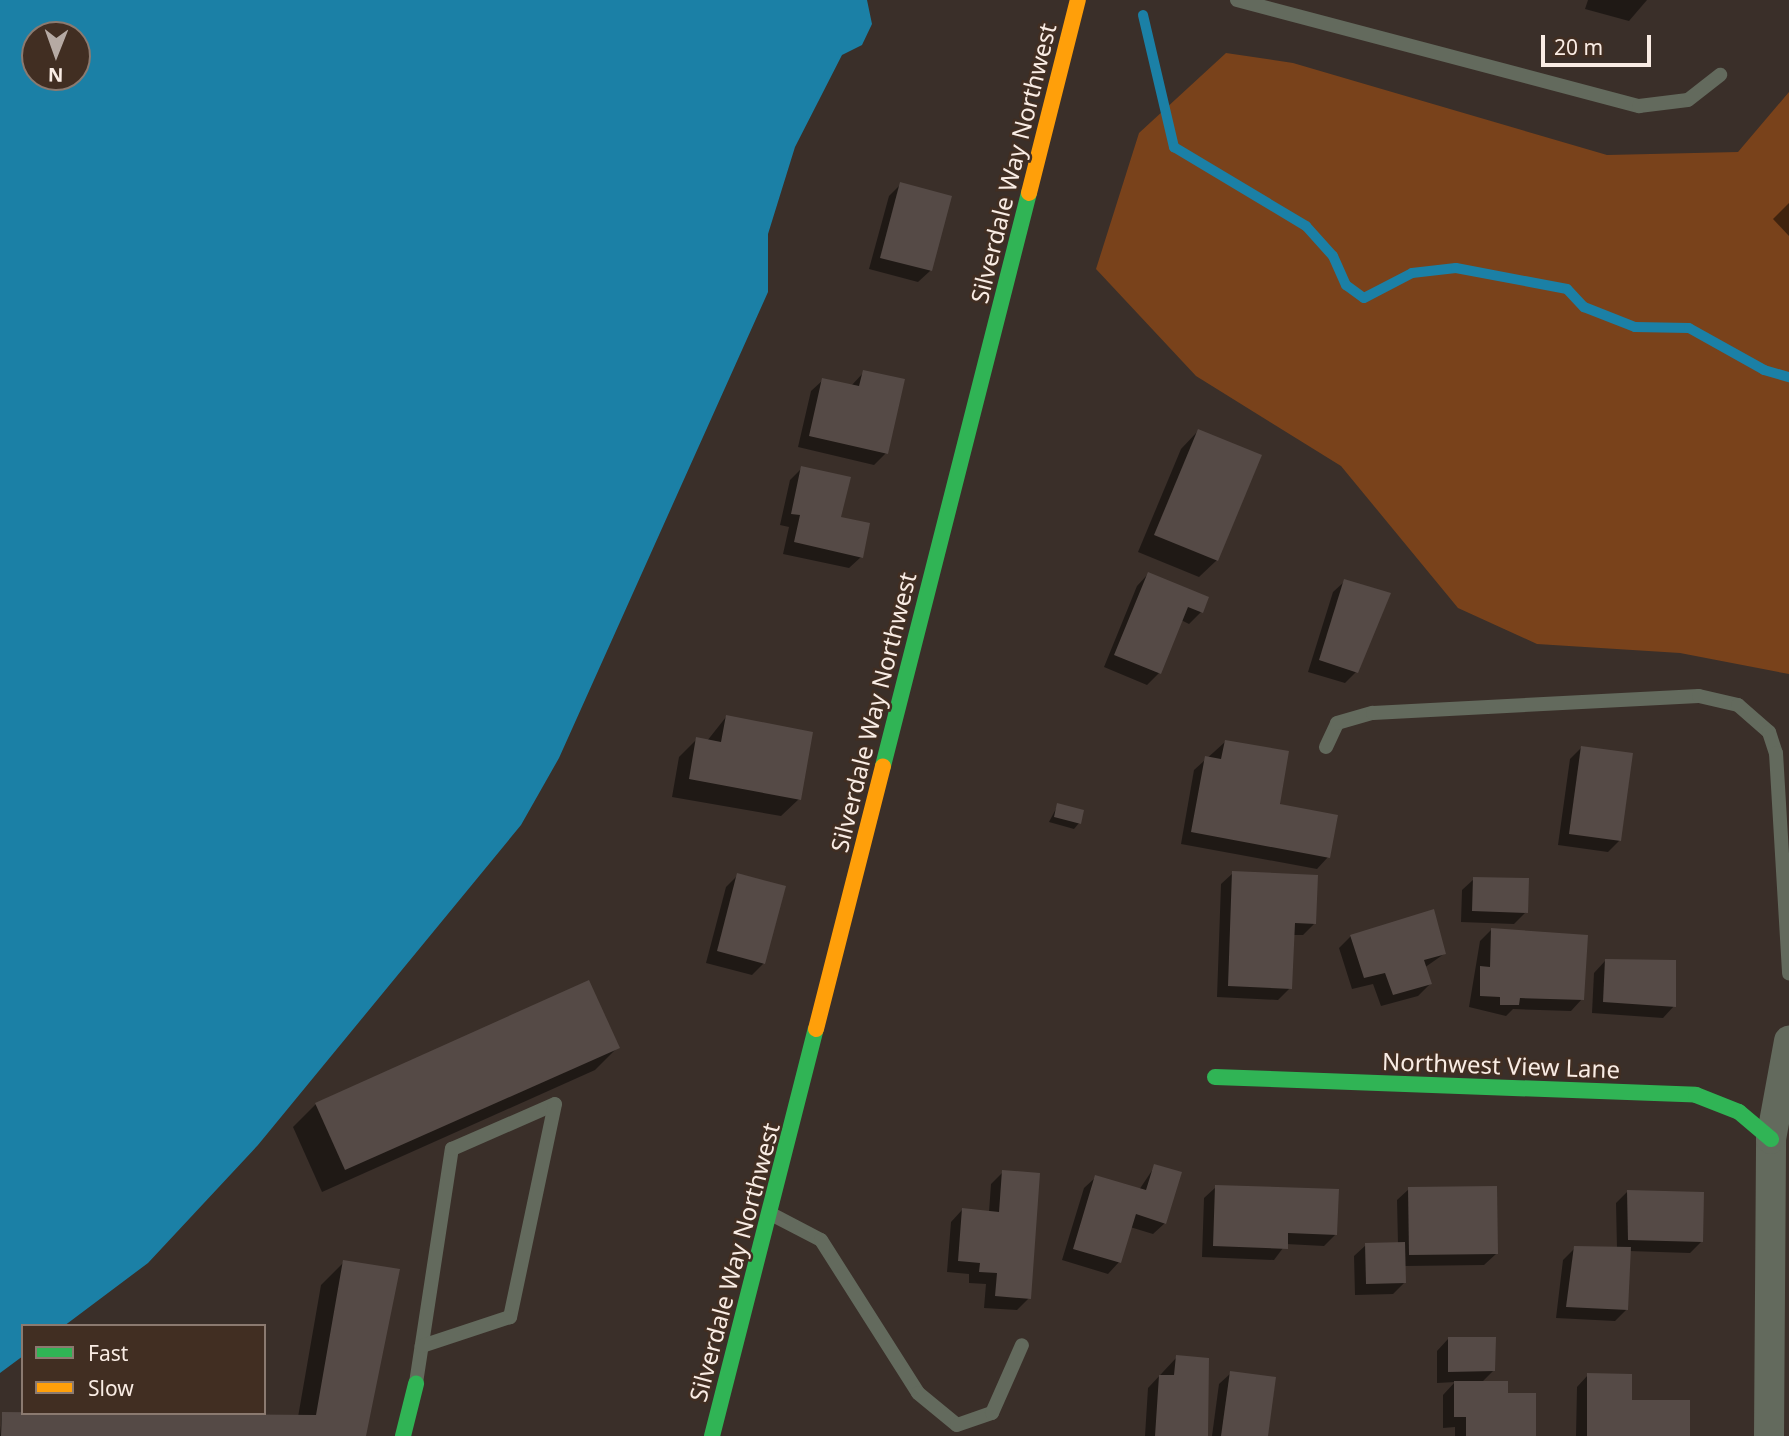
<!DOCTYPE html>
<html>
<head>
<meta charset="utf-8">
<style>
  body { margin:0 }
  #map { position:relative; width:1789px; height:1436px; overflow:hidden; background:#3a2f29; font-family:"Noto Sans",sans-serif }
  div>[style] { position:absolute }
  .green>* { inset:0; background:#79421b }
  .water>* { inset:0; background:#1b80a6 }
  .shadow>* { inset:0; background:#0007 }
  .stream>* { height:10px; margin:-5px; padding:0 5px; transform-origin:5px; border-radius:5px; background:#1b80a6 }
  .building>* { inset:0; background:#554a46 }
  .lane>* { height:14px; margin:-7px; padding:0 7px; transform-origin:7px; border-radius:7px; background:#636a5d }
  .street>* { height:30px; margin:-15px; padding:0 15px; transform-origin:15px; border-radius:15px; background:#636a5d }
  .fast>* { height:16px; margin:-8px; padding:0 8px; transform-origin:8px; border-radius:8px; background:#30b455 }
  .slow>* { height:16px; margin:-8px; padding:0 8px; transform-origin:8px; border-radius:8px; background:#ff9f0a }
  span { translate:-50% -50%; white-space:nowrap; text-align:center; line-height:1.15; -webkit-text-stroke:5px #412e22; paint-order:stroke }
  .street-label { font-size:24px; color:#f9ece4 }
  .legend { position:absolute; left:21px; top:1324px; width:245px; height:91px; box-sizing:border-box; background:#412e22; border:2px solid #8b7a70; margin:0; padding:9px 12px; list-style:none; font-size:21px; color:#f9ece4 }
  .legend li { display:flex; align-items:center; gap:14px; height:35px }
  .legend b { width:35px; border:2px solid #8b7a70 }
  .north { position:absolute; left:21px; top:21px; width:70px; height:70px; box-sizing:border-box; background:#412e22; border:2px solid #8b7a70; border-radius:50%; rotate:181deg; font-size:19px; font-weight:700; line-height:28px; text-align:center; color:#f9ece4 }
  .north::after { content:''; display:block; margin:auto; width:24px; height:32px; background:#b6aaa3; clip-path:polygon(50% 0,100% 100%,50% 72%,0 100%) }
  .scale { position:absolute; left:1541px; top:35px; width:110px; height:32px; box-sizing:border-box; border:4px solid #f9ece4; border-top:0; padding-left:9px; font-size:21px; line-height:24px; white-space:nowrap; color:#f9ece4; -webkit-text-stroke:5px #412e22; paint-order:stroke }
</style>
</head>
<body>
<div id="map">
  <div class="green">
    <div style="clip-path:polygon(1226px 53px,1293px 63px,1607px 155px,1738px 152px,1789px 92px,1789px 674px,1680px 653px,1537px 644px,1458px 608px,1341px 466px,1196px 376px,1096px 269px,1139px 133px)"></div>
  </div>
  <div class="water">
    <div style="clip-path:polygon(evenodd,0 0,867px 0,872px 24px,862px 45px,842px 55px,795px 147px,768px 234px,768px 292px,559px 758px,521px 825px,258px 1145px,148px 1263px,64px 1326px,23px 1326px,23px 1356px,0 1373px,0 0,35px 35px,77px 35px,77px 77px,35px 77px,35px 35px)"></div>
  </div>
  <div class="shadow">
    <div style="clip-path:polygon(1588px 0,1647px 0,1629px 21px,1585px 9px)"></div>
    <div style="clip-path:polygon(901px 184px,950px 197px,930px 271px,918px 282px,869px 269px,889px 196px)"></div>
    <div style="clip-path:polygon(1789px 203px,1789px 236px,1773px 219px)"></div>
    <div style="clip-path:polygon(864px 372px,886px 453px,874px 465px,798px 447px,811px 391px,823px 380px,851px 386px)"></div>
    <div style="clip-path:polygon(1198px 431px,1217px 560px,1199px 577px,1138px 552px,1181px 449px)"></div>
    <div style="clip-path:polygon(802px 468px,861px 557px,849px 568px,783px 554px,789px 527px,780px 525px,790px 480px)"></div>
    <div style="clip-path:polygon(1148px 574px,1201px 612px,1189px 624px,1181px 620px,1159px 673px,1147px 685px,1104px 667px,1137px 586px)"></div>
    <div style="clip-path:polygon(1345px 581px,1389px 594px,1356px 672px,1345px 683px,1308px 672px,1333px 592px)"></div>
    <div style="clip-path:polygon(726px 717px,799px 799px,781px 816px,672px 797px,679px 757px,697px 739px,707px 741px)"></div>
    <div style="clip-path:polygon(1225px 742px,1328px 857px,1317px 869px,1181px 844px,1194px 770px)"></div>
    <div style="clip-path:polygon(1582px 747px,1620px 840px,1608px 852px,1558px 845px,1570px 759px)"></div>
    <div style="clip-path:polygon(1058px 805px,1079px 823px,1074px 829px,1049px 822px)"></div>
    <div style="clip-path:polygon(1233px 873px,1314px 924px,1303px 935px,1292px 935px,1290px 988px,1278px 1000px,1217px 997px,1221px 884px)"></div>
    <div style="clip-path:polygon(738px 875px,764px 963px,752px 975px,706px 963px,726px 887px)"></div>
    <div style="clip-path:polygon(1474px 879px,1526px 912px,1514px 924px,1461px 922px,1462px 890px)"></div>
    <div style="clip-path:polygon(1491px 930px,1582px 999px,1571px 1011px,1513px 1009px,1506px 1016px,1469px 1007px,1480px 941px)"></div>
    <div style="clip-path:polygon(1351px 936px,1444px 954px,1424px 968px,1430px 984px,1418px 996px,1381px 1006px,1373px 984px,1352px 989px,1339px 948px)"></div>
    <div style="clip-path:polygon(1605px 961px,1674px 1006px,1663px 1018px,1592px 1013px,1594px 973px)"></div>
    <div style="clip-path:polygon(618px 1047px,595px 1070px,322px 1192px,293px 1127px,316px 1104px)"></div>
    <div style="clip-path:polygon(1155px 1166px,1165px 1223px,1153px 1234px,1130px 1227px,1119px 1262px,1108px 1274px,1062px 1260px,1084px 1188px,1096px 1177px,1139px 1190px)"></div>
    <div style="clip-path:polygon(1003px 1172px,1029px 1298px,1017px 1310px,984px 1308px,986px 1284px,969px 1283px,969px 1274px,947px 1272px,951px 1222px,962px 1210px,989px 1212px,991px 1184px)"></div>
    <div style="clip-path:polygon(1216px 1187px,1336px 1234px,1324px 1246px,1286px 1244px,1274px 1260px,1202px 1257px,1204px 1198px)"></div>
    <div style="clip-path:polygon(1409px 1189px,1496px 1254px,1484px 1265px,1404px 1266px,1404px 1283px,1393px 1294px,1355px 1295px,1354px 1256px,1366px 1245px,1398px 1244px,1397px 1200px)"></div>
    <div style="clip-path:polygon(1628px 1191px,1702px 1241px,1690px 1253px,1629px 1251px,1627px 1309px,1615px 1321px,1556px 1318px,1563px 1260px,1575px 1248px,1617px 1249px,1616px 1203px)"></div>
    <div style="clip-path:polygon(344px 1262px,365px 1436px,0 1436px,2px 1414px,298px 1417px,321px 1285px)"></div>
    <div style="clip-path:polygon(1448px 1339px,1494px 1370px,1481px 1383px,1507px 1395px,1534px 1436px,1455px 1436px,1455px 1427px,1443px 1428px,1443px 1395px,1455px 1382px,1437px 1383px,1437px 1351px)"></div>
    <div style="clip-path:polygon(1177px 1357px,1206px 1436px,1145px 1436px,1148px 1388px)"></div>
    <div style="clip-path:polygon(1231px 1373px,1266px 1436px,1212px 1436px,1219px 1384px)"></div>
    <div style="clip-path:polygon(1588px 1375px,1630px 1402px,1688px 1436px,1576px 1436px,1577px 1387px)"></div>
  </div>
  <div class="stream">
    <div style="left:1143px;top:15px;width:136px;rotate:76.8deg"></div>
    <div style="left:1174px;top:147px;width:154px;rotate:30.9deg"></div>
    <div style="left:1306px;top:226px;width:40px;rotate:48deg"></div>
    <div style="left:1333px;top:256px;width:32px;rotate:66deg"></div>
    <div style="left:1346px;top:285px;width:22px;rotate:36deg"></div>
    <div style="left:1364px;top:298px;width:54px;rotate:-27.5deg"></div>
    <div style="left:1412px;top:273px;width:44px;rotate:-6.5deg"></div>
    <div style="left:1456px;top:268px;width:113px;rotate:10.7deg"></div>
    <div style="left:1567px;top:289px;width:25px;rotate:47deg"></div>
    <div style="left:1584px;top:307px;width:55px;rotate:21.4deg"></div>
    <div style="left:1635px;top:327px;width:54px;rotate:1.1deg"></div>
    <div style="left:1689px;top:328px;width:86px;rotate:29.2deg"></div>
    <div style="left:1764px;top:370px;width:26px;rotate:16deg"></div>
  </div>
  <div class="building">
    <div style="clip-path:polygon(900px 182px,952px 196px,932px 271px,880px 258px)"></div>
    <div style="clip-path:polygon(863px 370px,905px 379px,888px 454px,809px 436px,822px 378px,859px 386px)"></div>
    <div style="clip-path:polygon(1198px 429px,1262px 455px,1218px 561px,1154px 535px)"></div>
    <div style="clip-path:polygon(801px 466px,851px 477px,841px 517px,870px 523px,863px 558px,794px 542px,800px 515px,791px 514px)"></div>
    <div style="clip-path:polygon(1148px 572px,1209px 597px,1203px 613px,1188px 607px,1161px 674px,1114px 655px)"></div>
    <div style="clip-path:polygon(1344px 579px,1391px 593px,1358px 673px,1319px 660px)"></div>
    <div style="clip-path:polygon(726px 715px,813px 732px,801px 800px,689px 779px,696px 737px,721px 742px)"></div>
    <div style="clip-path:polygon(1225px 740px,1289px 751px,1280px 804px,1338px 815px,1330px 858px,1191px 832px,1205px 756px,1221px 759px)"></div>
    <div style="clip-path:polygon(1581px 746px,1633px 753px,1621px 841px,1569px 834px)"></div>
    <div style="clip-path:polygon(1057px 803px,1084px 810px,1081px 824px,1054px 817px)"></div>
    <div style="clip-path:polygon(1232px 871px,1318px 875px,1316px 924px,1295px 923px,1292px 989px,1228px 986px)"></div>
    <div style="clip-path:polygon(737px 873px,786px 886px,765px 964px,717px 951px)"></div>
    <div style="clip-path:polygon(1473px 877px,1529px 878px,1528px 913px,1472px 911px)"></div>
    <div style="clip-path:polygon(1434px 909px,1446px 954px,1424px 960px,1432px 984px,1393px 995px,1385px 973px,1364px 978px,1350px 935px)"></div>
    <div style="clip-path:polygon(1491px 928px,1588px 935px,1584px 1000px,1520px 998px,1519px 1005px,1500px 1005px,1500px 997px,1480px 996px,1480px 966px,1490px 967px)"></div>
    <div style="clip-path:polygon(1605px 959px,1676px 960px,1676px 1007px,1603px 1002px)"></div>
    <div style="clip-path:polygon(589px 980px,620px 1048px,345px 1170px,315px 1103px)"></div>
    <div style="clip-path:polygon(1154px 1164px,1182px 1172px,1166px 1224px,1136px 1214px,1121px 1263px,1073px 1249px,1095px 1175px,1146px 1190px)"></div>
    <div style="clip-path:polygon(1002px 1170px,1040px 1173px,1031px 1299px,995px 1296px,997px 1273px,979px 1272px,980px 1263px,958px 1261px,962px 1208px,999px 1212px)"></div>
    <div style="clip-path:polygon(1215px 1185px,1339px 1189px,1337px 1235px,1288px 1233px,1288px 1249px,1213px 1246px)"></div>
    <div style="clip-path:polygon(1497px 1186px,1498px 1254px,1409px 1255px,1408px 1187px)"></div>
    <div style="clip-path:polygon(1627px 1190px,1704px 1192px,1703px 1242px,1628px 1240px)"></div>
    <div style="clip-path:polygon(1405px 1242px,1406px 1283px,1366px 1284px,1365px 1243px)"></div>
    <div style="clip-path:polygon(1574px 1246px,1631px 1247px,1628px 1310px,1566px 1307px)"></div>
    <div style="clip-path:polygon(343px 1260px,400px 1269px,366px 1436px,1px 1436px,2px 1412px,316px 1415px)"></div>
    <div style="clip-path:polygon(1448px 1337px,1496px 1337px,1495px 1371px,1448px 1372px)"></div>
    <div style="clip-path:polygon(1176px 1355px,1209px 1358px,1208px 1436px,1155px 1436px,1159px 1375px,1174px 1375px)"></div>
    <div style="clip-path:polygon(1230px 1371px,1276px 1377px,1268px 1436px,1221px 1436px)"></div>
    <div style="clip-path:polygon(1587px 1373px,1632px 1374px,1632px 1400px,1690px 1400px,1690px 1436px,1587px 1436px)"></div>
    <div style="clip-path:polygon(1454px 1381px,1508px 1381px,1508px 1393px,1536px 1393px,1536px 1436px,1466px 1436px,1466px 1417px,1454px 1417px)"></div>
  </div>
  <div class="lane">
    <div style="left:1237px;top:0;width:416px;rotate:14.8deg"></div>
    <div style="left:1639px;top:106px;width:49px;rotate:-7deg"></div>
    <div style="left:1688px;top:100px;width:41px;rotate:-38deg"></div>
    <div style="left:1326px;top:747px;width:26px;rotate:-65deg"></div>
    <div style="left:1337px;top:723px;width:37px;rotate:-16deg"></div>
    <div style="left:1373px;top:713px;width:326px;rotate:-3deg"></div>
    <div style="left:1699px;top:696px;width:40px;rotate:13deg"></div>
    <div style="left:1738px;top:705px;width:41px;rotate:41.1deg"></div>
    <div style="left:1769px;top:732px;width:22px;rotate:72deg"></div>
    <div style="left:1776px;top:753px;width:221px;rotate:86.6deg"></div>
    <div style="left:771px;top:1214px;width:56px;rotate:27.5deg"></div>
    <div style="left:821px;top:1240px;width:181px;rotate:57.6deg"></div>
    <div style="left:918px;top:1393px;width:50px;rotate:39.4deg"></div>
    <div style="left:957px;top:1425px;width:37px;rotate:-19deg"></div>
    <div style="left:992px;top:1413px;width:74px;rotate:-66.2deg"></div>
    <div style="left:416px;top:1383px;width:237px;rotate:-81.3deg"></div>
    <div style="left:452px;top:1149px;width:112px;rotate:-23.6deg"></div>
    <div style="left:555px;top:1104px;width:218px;rotate:101.9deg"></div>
    <div style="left:510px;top:1317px;width:93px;rotate:161.8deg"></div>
  </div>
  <div class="street">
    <div style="left:1769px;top:1436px;width:297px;rotate:-89.6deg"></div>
    <div style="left:1771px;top:1139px;width:100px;rotate:-79.6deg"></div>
  </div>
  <div class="fast">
    <div style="left:883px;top:766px;width:591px;rotate:-75.71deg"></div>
    <div style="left:1215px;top:1077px;width:481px;rotate:2.1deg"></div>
    <div style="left:1696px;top:1095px;width:46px;rotate:21.6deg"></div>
    <div style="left:1739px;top:1112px;width:42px;rotate:40.2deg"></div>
    <div style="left:403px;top:1436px;width:54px;rotate:-76deg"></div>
    <div style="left:712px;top:1436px;width:420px;rotate:-75.7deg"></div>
  </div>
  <div class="slow">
    <div style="left:1029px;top:193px;width:199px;rotate:-75.8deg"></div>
    <div style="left:816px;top:1029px;width:271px;rotate:-75.7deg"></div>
  </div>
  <div class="street-label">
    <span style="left:1013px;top:163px;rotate:-76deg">Silverdale Way Northwest</span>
    <span style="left:873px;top:712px;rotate:-76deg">Silverdale Way Northwest</span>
    <span style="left:1501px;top:1065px;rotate:2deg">Northwest View Lane</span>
    <span style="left:734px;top:1262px;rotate:-75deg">Silverdale Way Northwest</span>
  </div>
  <ul class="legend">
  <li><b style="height:9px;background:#30b455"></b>Fast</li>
  <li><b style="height:9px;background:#ff9f0a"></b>Slow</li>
  </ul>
  <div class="north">N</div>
  <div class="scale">20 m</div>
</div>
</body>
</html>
